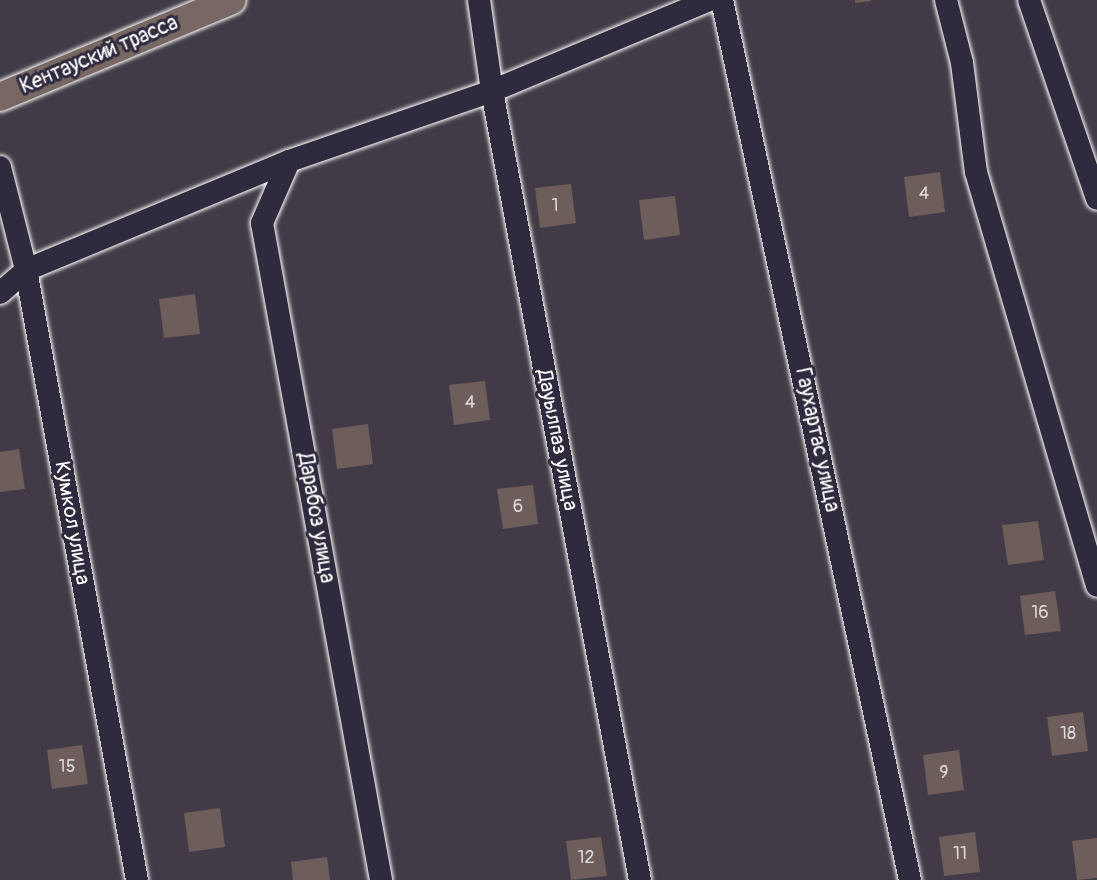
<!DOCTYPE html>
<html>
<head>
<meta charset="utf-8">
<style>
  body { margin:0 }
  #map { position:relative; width:1097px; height:880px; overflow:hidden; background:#423a46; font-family:Pangolin,sans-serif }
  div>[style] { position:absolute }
  .building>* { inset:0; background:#6e5e5b }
  .roads { filter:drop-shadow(0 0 2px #fff) drop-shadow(0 0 2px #fff) }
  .minor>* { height:22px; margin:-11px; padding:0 11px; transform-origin:11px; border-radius:11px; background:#2f2a3d }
  .major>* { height:28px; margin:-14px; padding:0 14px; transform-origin:14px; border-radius:14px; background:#776864 }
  span { translate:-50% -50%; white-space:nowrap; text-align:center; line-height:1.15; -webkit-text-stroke:6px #2f2a3d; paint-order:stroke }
  .number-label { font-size:18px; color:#dbd7d6 }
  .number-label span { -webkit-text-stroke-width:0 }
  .street-label { font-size:21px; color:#fff }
</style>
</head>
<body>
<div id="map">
  <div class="building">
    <div style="clip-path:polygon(855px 0,871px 0,871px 1px,855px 3px)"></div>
    <div style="clip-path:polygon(940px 172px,945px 212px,909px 217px,904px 177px)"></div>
    <div style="clip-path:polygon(571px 184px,576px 223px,540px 228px,535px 188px)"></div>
    <div style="clip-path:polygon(675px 196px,680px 235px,644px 240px,639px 200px)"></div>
    <div style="clip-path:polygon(195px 294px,200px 334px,164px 338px,159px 299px)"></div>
    <div style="clip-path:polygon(485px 381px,490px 420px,454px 425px,449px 385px)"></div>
    <div style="clip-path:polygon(368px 424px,373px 464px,337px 469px,332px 429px)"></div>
    <div style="clip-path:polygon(19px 449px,25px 489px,0 492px,0 452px)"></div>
    <div style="clip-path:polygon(533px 485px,538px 524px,503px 529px,497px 489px)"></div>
    <div style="clip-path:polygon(1038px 521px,1044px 560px,1008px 565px,1002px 525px)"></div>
    <div style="clip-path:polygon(1055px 591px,1061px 631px,1025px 635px,1020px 596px)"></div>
    <div style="clip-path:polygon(1083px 712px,1088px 751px,1052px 756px,1047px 717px)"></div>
    <div style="clip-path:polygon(82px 745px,88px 784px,52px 789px,47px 750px)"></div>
    <div style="clip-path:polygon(959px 750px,964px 790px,928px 795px,923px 755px)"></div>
    <div style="clip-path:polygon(220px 808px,225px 847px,189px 852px,184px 813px)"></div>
    <div style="clip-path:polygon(975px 832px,980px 872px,944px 876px,939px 837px)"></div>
    <div style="clip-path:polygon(601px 837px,607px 876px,571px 880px,566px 841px)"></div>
    <div style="clip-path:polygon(1097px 838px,1097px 878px,1077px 880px,1072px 841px)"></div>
    <div style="clip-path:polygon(327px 857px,330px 880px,293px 880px,291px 862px)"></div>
  </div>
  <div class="roads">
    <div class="minor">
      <div style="left:479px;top:0;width:92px;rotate:81.9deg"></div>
      <div style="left:492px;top:91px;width:803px;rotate:79.38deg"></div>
      <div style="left:722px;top:0;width:900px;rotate:77.94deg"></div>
      <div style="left:946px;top:0;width:65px;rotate:75.7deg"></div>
      <div style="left:962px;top:63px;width:110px;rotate:82.7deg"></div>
      <div style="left:976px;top:172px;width:431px;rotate:73.7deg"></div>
      <div style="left:1029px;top:0;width:210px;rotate:71.1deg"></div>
      <div style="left:289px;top:161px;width:68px;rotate:113.5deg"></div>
      <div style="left:262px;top:223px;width:668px;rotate:79.73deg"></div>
      <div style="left:0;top:167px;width:106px;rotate:75.8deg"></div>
      <div style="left:26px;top:270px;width:620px;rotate:79.69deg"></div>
      <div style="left:0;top:293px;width:35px;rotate:-41deg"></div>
      <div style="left:26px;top:270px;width:285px;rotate:-22.5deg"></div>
      <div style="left:289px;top:161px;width:215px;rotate:-19deg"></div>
      <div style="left:492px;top:91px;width:236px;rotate:-22.7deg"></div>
    </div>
    <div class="major">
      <div style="left:0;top:97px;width:251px;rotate:-22.7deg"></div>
    </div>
  </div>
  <div class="number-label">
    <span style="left:924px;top:194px">4</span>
    <span style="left:555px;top:206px">1</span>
    <span style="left:470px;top:403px">4</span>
    <span style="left:518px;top:507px">6</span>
    <span style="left:1040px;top:613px">16</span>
    <span style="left:1068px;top:734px">18</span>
    <span style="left:67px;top:767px">15</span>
    <span style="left:944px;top:773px">9</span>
    <span style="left:960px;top:854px">11</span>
    <span style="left:586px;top:858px">12</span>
  </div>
  <div class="street-label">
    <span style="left:99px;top:55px;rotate:-23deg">Кентауский трасса</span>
    <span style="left:557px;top:440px;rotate:79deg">Дауылпаз улица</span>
    <span style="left:817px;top:440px;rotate:78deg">Гаухартас улица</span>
    <span style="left:316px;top:518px;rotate:80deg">Дарабоз улица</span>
    <span style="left:72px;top:523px;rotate:80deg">Кумкол улица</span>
  </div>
</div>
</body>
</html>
